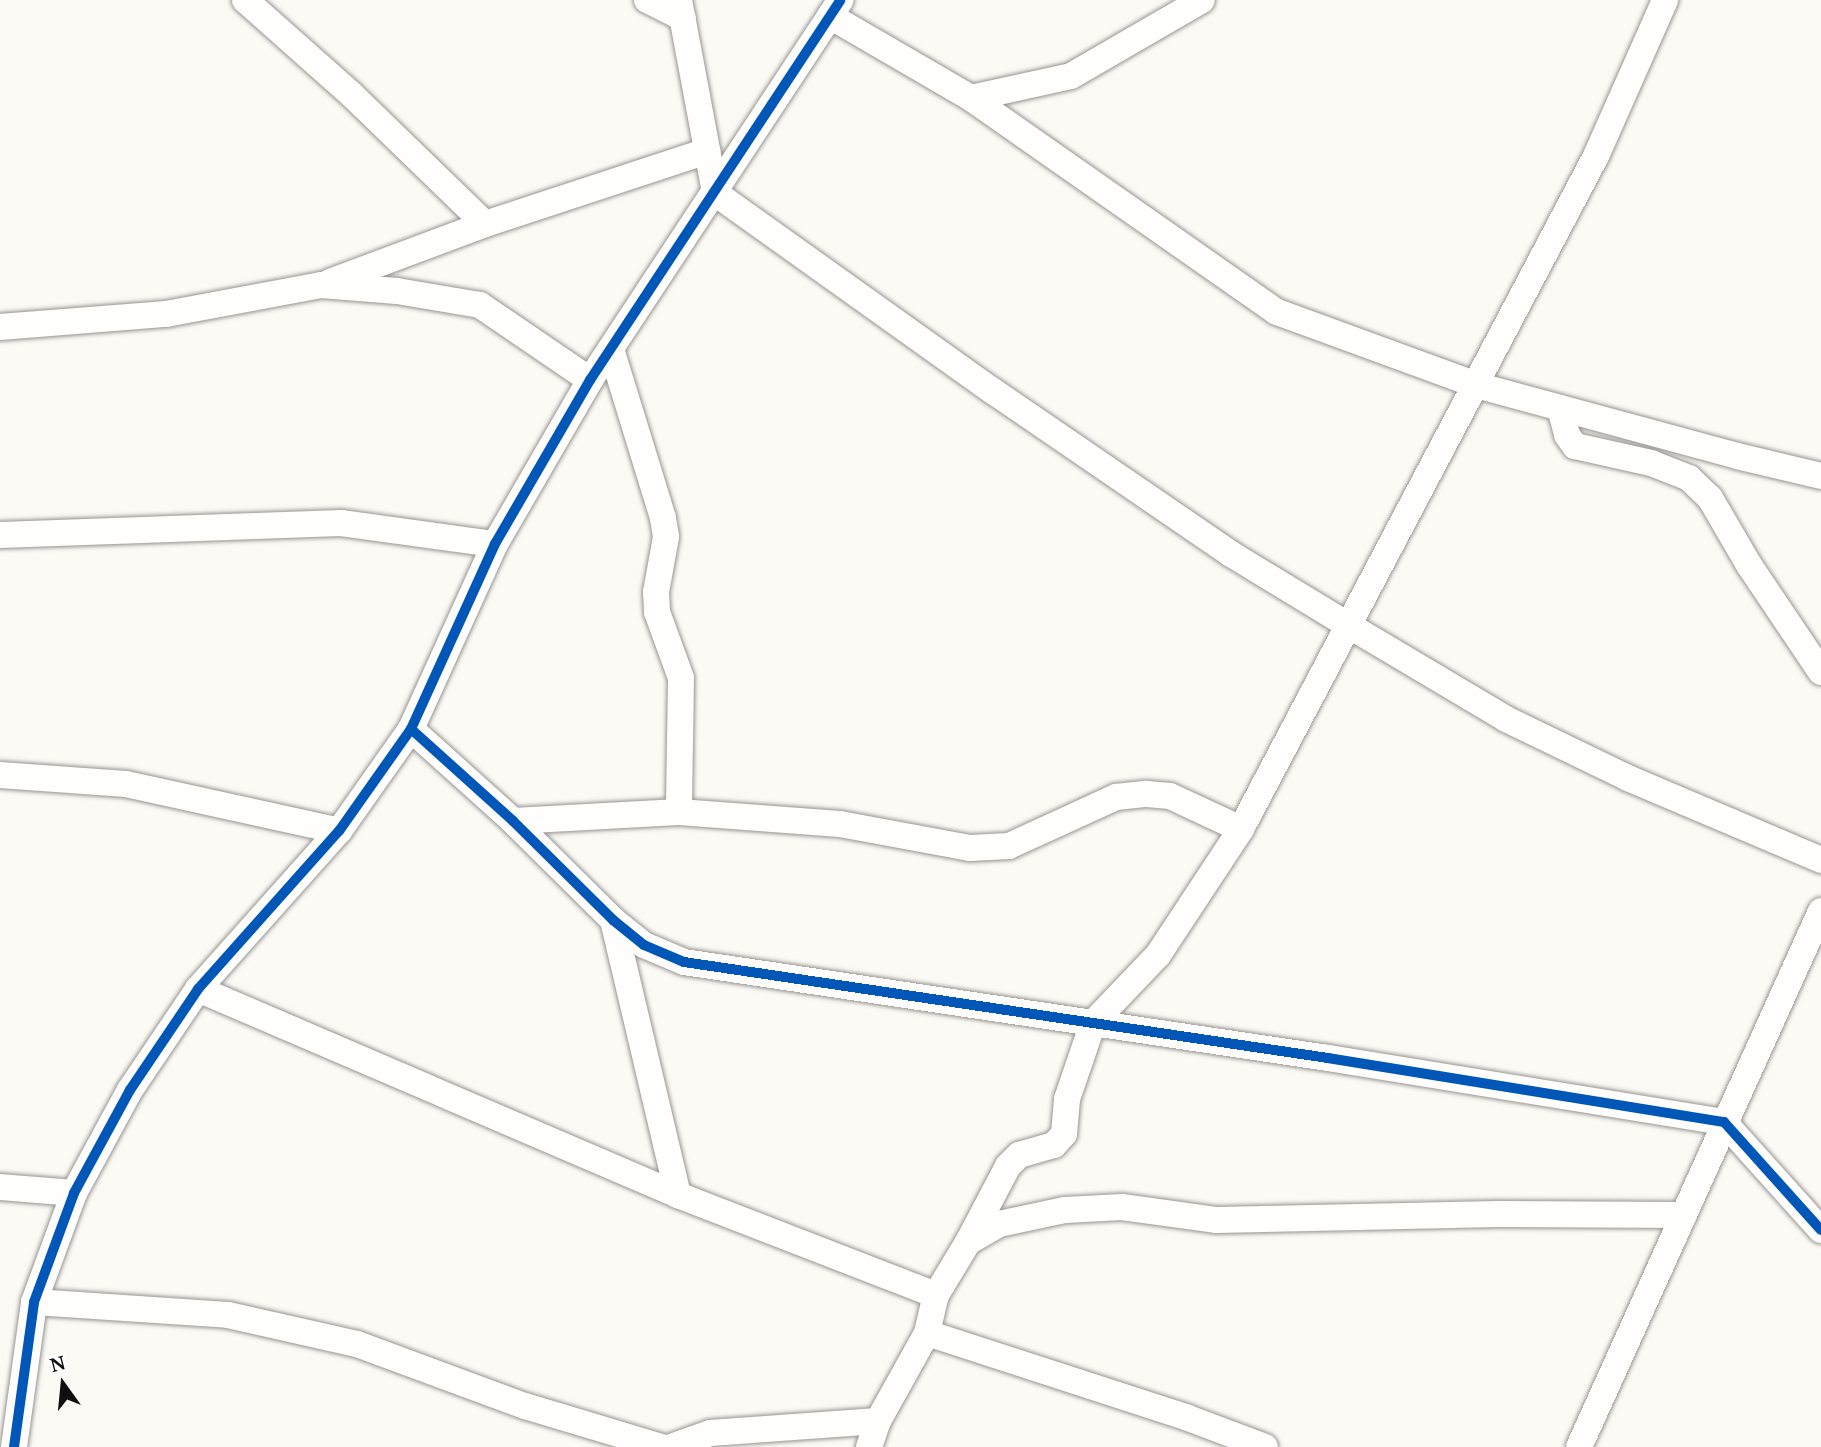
<!DOCTYPE html>
<html>
<head>
<meta charset="utf-8">
<style>
  body { margin:0 }
  #map { position:relative; width:1821px; height:1447px; overflow:hidden; background:#fcfaf4; font-family:"Noto Serif",serif }
  div>[style] { position:absolute }
  .roads { filter:drop-shadow(0 0 2px #969592) drop-shadow(0 0 2px #969592) }
  .street>* { height:26px; margin:-13px; padding:0 13px; transform-origin:13px; border-radius:13px; background:#fffefd }
  .cycleway>* { height:10px; margin:-5px; padding:0 5px; transform-origin:5px; border-radius:5px; background:#0057b8 }
  span { translate:-50% -50%; white-space:nowrap; text-align:center; line-height:1.15; -webkit-text-stroke:7px #fff; paint-order:stroke }
  .north { position:absolute; left:28px; top:1349px; width:70px; height:70px; -webkit-text-stroke:5px #fff; paint-order:stroke; rotate:345deg; font-size:19px; font-weight:700; line-height:28px; text-align:center; color:#0f0f0f }
  .north::after { content:''; display:block; margin:auto; width:24px; height:32px; background:#0f0f0f; clip-path:polygon(50% 0,100% 100%,50% 72%,0 100%) }
</style>
</head>
<body>
<div id="map">
  <div class="roads">
    <div class="street">
      <div style="left:245px;top:0;width:143px;rotate:41.6deg"></div>
      <div style="left:352px;top:95px;width:185px;rotate:44.1deg"></div>
      <div style="left:647px;top:0;width:40px;rotate:26.6deg"></div>
      <div style="left:679px;top:0;width:196px;rotate:79.4deg"></div>
      <div style="left:715px;top:193px;width:341px;rotate:35.5deg"></div>
      <div style="left:993px;top:391px;width:288px;rotate:34.4deg"></div>
      <div style="left:1231px;top:554px;width:137px;rotate:31.3deg"></div>
      <div style="left:1348px;top:625px;width:184px;rotate:30.7deg"></div>
      <div style="left:1506px;top:719px;width:136px;rotate:25.8deg"></div>
      <div style="left:1628px;top:778px;width:210px;rotate:23deg"></div>
      <div style="left:830px;top:16px;width:163px;rotate:30.2deg"></div>
      <div style="left:971px;top:98px;width:373px;rotate:35deg"></div>
      <div style="left:1277px;top:312px;width:212px;rotate:20.1deg"></div>
      <div style="left:1476px;top:385px;width:270px;rotate:15.2deg"></div>
      <div style="left:1737px;top:456px;width:86px;rotate:13.4deg"></div>
      <div style="left:971px;top:98px;width:102px;rotate:-12.4deg"></div>
      <div style="left:1071px;top:76px;width:151px;rotate:-30.1deg"></div>
      <div style="left:330px;top:282px;width:165px;rotate:-20.5deg"></div>
      <div style="left:485px;top:224px;width:234px;rotate:-18.2deg"></div>
      <div style="left:0;top:327px;width:167px;rotate:-4.5deg"></div>
      <div style="left:166px;top:314px;width:158px;rotate:-10.6deg"></div>
      <div style="left:321px;top:285px;width:76px;rotate:4.5deg"></div>
      <div style="left:397px;top:291px;width:84px;rotate:9.6deg"></div>
      <div style="left:480px;top:305px;width:133px;rotate:34.3deg"></div>
      <div style="left:611px;top:349px;width:177px;rotate:72.9deg"></div>
      <div style="left:663px;top:518px;width:19px;rotate:81deg"></div>
      <div style="left:666px;top:537px;width:56px;rotate:100.3deg"></div>
      <div style="left:656px;top:592px;width:20px;rotate:87deg"></div>
      <div style="left:657px;top:612px;width:70px;rotate:70deg"></div>
      <div style="left:681px;top:678px;width:134px;rotate:90.9deg"></div>
      <div style="left:1560px;top:408px;width:28px;rotate:75deg"></div>
      <div style="left:1567px;top:435px;width:14px;rotate:54deg"></div>
      <div style="left:1575px;top:446px;width:78px;rotate:12.6deg"></div>
      <div style="left:1651px;top:463px;width:41px;rotate:21.5deg"></div>
      <div style="left:1689px;top:478px;width:29px;rotate:44deg"></div>
      <div style="left:1710px;top:498px;width:78px;rotate:59.8deg"></div>
      <div style="left:1749px;top:565px;width:129px;rotate:56.1deg"></div>
      <div style="left:0;top:535px;width:341px;rotate:-2deg"></div>
      <div style="left:341px;top:523px;width:155px;rotate:7.8deg"></div>
      <div style="left:411px;top:729px;width:137px;rotate:42deg"></div>
      <div style="left:513px;top:821px;width:141px;rotate:44.7deg"></div>
      <div style="left:613px;top:920px;width:40px;rotate:39deg"></div>
      <div style="left:644px;top:945px;width:43px;rotate:23deg"></div>
      <div style="left:684px;top:962px;width:651px;rotate:8.48deg"></div>
      <div style="left:1328px;top:1058px;width:401px;rotate:9.2deg"></div>
      <div style="left:1724px;top:1122px;width:145px;rotate:48.1deg"></div>
      <div style="left:0;top:775px;width:126px;rotate:4.1deg"></div>
      <div style="left:126px;top:784px;width:218px;rotate:12.4deg"></div>
      <div style="left:513px;top:821px;width:166px;rotate:-3.1deg"></div>
      <div style="left:679px;top:812px;width:161px;rotate:4.3deg"></div>
      <div style="left:840px;top:824px;width:132px;rotate:10.5deg"></div>
      <div style="left:970px;top:848px;width:39px;rotate:-3deg"></div>
      <div style="left:1009px;top:846px;width:118px;rotate:-24.6deg"></div>
      <div style="left:1116px;top:797px;width:31px;rotate:-6deg"></div>
      <div style="left:1147px;top:794px;width:23px;rotate:5deg"></div>
      <div style="left:1170px;top:796px;width:78px;rotate:24.9deg"></div>
      <div style="left:613px;top:920px;width:283px;rotate:76.7deg"></div>
      <div style="left:198px;top:989px;width:522px;rotate:23.23deg"></div>
      <div style="left:678px;top:1195px;width:277px;rotate:21.2deg"></div>
      <div style="left:0;top:1187px;width:74px;rotate:4.6deg"></div>
      <div style="left:968px;top:1242px;width:86px;rotate:-62.2deg"></div>
      <div style="left:1008px;top:1166px;width:16px;rotate:-45deg"></div>
      <div style="left:1019px;top:1155px;width:36px;rotate:-16deg"></div>
      <div style="left:1054px;top:1145px;width:15px;rotate:-48deg"></div>
      <div style="left:1064px;top:1134px;width:35px;rotate:-85deg"></div>
      <div style="left:1067px;top:1099px;width:80px;rotate:-71.1deg"></div>
      <div style="left:1093px;top:1023px;width:94px;rotate:-46.3deg"></div>
      <div style="left:1158px;top:955px;width:151px;rotate:-56.6deg"></div>
      <div style="left:1241px;top:829px;width:761px;rotate:-62.19deg"></div>
      <div style="left:1596px;top:156px;width:171px;rotate:-66.1deg"></div>
      <div style="left:34px;top:1302px;width:194px;rotate:3.8deg"></div>
      <div style="left:228px;top:1315px;width:132px;rotate:12.7deg"></div>
      <div style="left:357px;top:1344px;width:179px;rotate:20.3deg"></div>
      <div style="left:525px;top:1406px;width:143px;rotate:16.7deg"></div>
      <div style="left:927px;top:1333px;width:274px;rotate:18deg"></div>
      <div style="left:1188px;top:1418px;width:82px;rotate:20.6deg"></div>
      <div style="left:14px;top:1447px;width:146px;rotate:-82.1deg"></div>
      <div style="left:34px;top:1302px;width:116px;rotate:-69.8deg"></div>
      <div style="left:74px;top:1193px;width:117px;rotate:-61.5deg"></div>
      <div style="left:130px;top:1090px;width:122px;rotate:-56deg"></div>
      <div style="left:198px;top:989px;width:212px;rotate:-48.3deg"></div>
      <div style="left:339px;top:831px;width:125px;rotate:-54.8deg"></div>
      <div style="left:411px;top:729px;width:203px;rotate:-65.6deg"></div>
      <div style="left:495px;top:544px;width:190px;rotate:-59.9deg"></div>
      <div style="left:590px;top:380px;width:455px;rotate:-56.6deg"></div>
      <div style="left:671px;top:1447px;width:41px;rotate:-19.7deg"></div>
      <div style="left:710px;top:1433px;width:168px;rotate:-4.1deg"></div>
      <div style="left:869px;top:1447px;width:28px;rotate:-71deg"></div>
      <div style="left:878px;top:1421px;width:101px;rotate:-60.9deg"></div>
      <div style="left:927px;top:1333px;width:39px;rotate:-77deg"></div>
      <div style="left:936px;top:1295px;width:62px;rotate:-58.9deg"></div>
      <div style="left:968px;top:1242px;width:36px;rotate:-30deg"></div>
      <div style="left:999px;top:1224px;width:67px;rotate:-12deg"></div>
      <div style="left:1065px;top:1210px;width:57px;rotate:-3deg"></div>
      <div style="left:1122px;top:1207px;width:96px;rotate:7.8deg"></div>
      <div style="left:1217px;top:1220px;width:281px;rotate:-1.2deg"></div>
      <div style="left:1498px;top:1214px;width:186px;rotate:0.3deg"></div>
      <div style="left:1579px;top:1447px;width:588px;rotate:-65.7deg"></div>
    </div>
  </div>
  <div class="cycleway">
    <div style="left:411px;top:729px;width:137px;rotate:42deg"></div>
    <div style="left:513px;top:821px;width:141px;rotate:44.7deg"></div>
    <div style="left:613px;top:920px;width:40px;rotate:39deg"></div>
    <div style="left:644px;top:945px;width:43px;rotate:23deg"></div>
    <div style="left:684px;top:962px;width:651px;rotate:8.48deg"></div>
    <div style="left:1328px;top:1058px;width:401px;rotate:9.2deg"></div>
    <div style="left:1724px;top:1122px;width:145px;rotate:48.1deg"></div>
    <div style="left:14px;top:1447px;width:146px;rotate:-82.1deg"></div>
    <div style="left:34px;top:1302px;width:116px;rotate:-69.8deg"></div>
    <div style="left:74px;top:1193px;width:117px;rotate:-61.5deg"></div>
    <div style="left:130px;top:1090px;width:122px;rotate:-56deg"></div>
    <div style="left:198px;top:989px;width:212px;rotate:-48.3deg"></div>
    <div style="left:339px;top:831px;width:125px;rotate:-54.8deg"></div>
    <div style="left:411px;top:729px;width:203px;rotate:-65.6deg"></div>
    <div style="left:495px;top:544px;width:190px;rotate:-59.9deg"></div>
    <div style="left:590px;top:380px;width:455px;rotate:-56.6deg"></div>
  </div>
  <div class="north">N</div>
</div>
</body>
</html>
